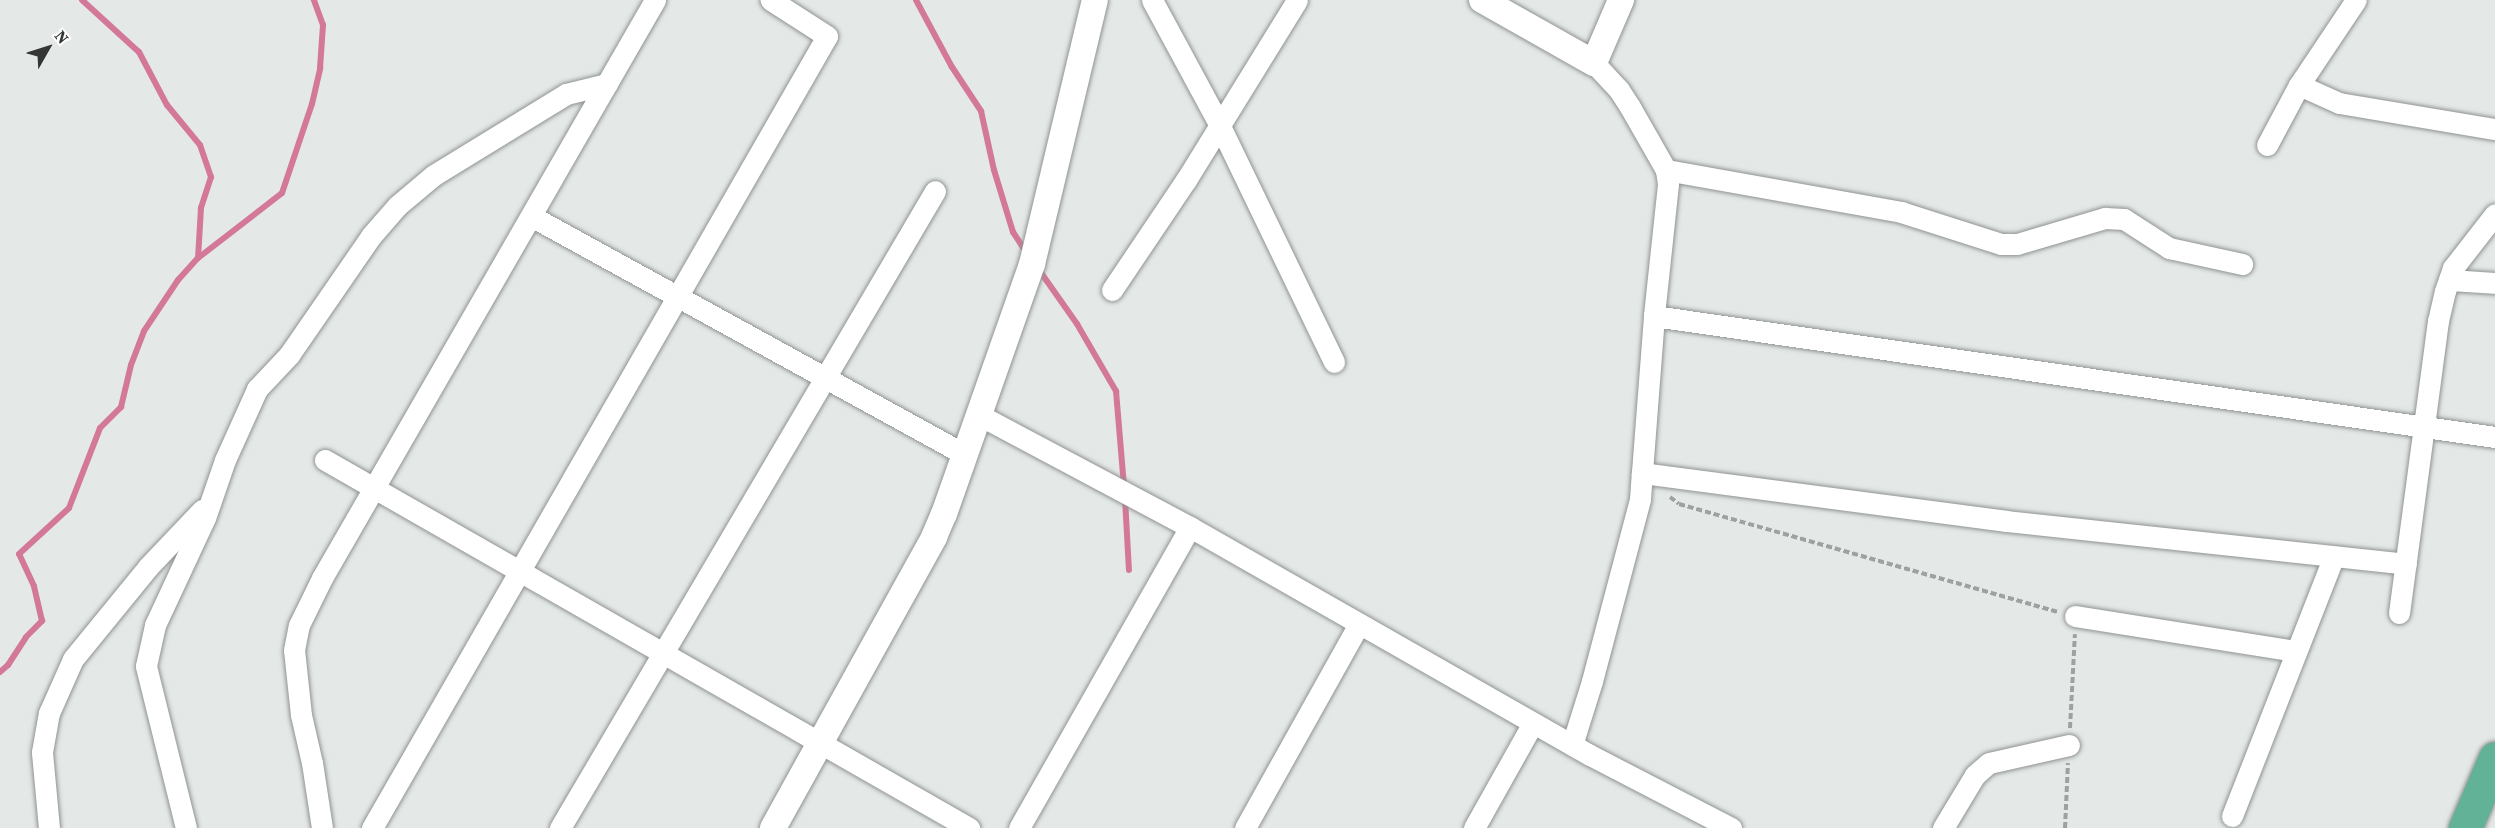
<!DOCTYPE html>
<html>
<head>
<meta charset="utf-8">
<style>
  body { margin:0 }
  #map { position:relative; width:2495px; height:828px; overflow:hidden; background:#e4e9e7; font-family:"Source Serif 4",serif }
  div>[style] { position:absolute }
  .stream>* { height:6px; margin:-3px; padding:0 3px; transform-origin:3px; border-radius:3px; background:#d37899 }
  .path>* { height:4px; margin-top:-2px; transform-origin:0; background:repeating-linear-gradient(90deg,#9da19f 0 6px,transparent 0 9px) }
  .roads { filter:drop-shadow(0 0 2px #8f9391) drop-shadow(0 0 2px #8f9391) }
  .minor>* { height:21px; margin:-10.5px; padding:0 10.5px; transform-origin:10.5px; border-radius:10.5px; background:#fff }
  .tertiary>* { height:26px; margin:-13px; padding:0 13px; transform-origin:13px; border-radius:13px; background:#fff }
  .trunk>* { height:33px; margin:-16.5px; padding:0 16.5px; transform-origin:16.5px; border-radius:16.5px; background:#62b298 }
  span { translate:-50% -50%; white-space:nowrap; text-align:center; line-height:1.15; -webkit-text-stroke:6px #fff; paint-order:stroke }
  .north { position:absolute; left:18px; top:18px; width:60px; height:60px; -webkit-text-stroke:4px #fff; paint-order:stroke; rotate:51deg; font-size:16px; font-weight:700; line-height:24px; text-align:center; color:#343635 }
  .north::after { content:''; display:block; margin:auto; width:21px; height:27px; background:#343635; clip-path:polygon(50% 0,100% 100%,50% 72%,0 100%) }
</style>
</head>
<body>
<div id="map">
  <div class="stream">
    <div style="left:82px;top:0;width:77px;rotate:42.4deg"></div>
    <div style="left:139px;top:52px;width:60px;rotate:62.2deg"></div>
    <div style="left:167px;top:105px;width:52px;rotate:50.5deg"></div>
    <div style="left:200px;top:145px;width:34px;rotate:71deg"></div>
    <div style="left:211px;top:177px;width:33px;rotate:108deg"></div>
    <div style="left:201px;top:208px;width:50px;rotate:93.4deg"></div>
    <div style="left:916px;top:0;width:76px;rotate:61.8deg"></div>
    <div style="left:952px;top:67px;width:53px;rotate:56.6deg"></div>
    <div style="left:981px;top:111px;width:60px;rotate:77.6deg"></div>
    <div style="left:994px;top:170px;width:65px;rotate:73deg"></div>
    <div style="left:1013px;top:232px;width:24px;rotate:57deg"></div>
    <div style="left:1037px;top:267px;width:70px;rotate:54.9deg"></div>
    <div style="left:1077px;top:324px;width:78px;rotate:59.8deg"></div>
    <div style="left:1116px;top:391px;width:95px;rotate:85.2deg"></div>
    <div style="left:1125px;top:499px;width:71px;rotate:86.8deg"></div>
    <div style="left:0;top:672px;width:11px;rotate:-41deg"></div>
    <div style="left:8px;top:665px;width:33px;rotate:-57deg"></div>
    <div style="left:26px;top:637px;width:23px;rotate:-45deg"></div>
    <div style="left:42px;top:621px;width:36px;rotate:-103deg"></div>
    <div style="left:34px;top:586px;width:35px;rotate:-115deg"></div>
    <div style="left:19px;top:554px;width:68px;rotate:-42.6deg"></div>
    <div style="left:69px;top:508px;width:86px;rotate:-68.8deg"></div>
    <div style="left:100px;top:428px;width:30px;rotate:-45deg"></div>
    <div style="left:121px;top:407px;width:43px;rotate:-76.6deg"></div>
    <div style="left:131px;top:365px;width:36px;rotate:-69deg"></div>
    <div style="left:144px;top:331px;width:61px;rotate:-56.3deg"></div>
    <div style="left:178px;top:280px;width:30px;rotate:-48deg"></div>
    <div style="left:198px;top:258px;width:106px;rotate:-37.7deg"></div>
    <div style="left:282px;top:193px;width:94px;rotate:-71.4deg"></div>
    <div style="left:312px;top:104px;width:37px;rotate:-77deg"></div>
    <div style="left:320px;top:68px;width:43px;rotate:-86deg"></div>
    <div style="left:323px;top:25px;width:27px;rotate:-110deg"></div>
  </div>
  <div class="path">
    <div style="left:1670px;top:497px;width:11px;rotate:38deg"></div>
    <div style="left:1679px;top:504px;width:395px;rotate:15.9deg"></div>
    <div style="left:2070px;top:728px;width:94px;rotate:-87deg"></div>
    <div style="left:2065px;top:828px;width:65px;rotate:-87.4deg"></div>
  </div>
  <div class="roads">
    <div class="minor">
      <div style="left:1152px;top:0;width:143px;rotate:61.6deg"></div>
      <div style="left:1220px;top:126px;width:262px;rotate:64.2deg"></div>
      <div style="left:1594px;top:63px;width:37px;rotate:47deg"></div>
      <div style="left:1619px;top:90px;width:20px;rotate:57deg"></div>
      <div style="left:1630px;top:107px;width:73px;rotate:60.3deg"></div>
      <div style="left:1666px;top:170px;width:14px;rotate:82deg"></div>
      <div style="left:1668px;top:184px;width:133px;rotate:96.1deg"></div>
      <div style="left:1654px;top:316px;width:157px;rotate:94.4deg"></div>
      <div style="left:2299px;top:85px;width:44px;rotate:24.2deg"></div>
      <div style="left:2339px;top:103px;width:158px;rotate:9.5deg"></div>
      <div style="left:2267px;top:145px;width:68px;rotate:-61.9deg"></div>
      <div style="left:2299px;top:85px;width:102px;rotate:-56.2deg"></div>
      <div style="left:1666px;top:170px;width:239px;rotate:10.1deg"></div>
      <div style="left:1901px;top:212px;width:105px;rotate:17.7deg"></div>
      <div style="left:2001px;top:244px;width:16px"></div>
      <div style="left:2017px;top:244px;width:92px;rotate:-16.5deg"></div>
      <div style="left:2105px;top:218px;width:19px;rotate:3deg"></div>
      <div style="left:2124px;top:219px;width:54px;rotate:32.8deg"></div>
      <div style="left:2169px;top:248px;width:75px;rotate:12.4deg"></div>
      <div style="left:531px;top:216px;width:495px;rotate:28.8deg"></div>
      <div style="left:2449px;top:280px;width:46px;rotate:3.7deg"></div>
      <div style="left:1112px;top:290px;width:133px;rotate:-56.1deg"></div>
      <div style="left:1186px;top:180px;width:211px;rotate:-58.3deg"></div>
      <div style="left:1654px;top:316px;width:850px;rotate:8.19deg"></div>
      <div style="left:979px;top:415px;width:239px;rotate:28deg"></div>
      <div style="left:1190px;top:527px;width:460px;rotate:29.7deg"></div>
      <div style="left:1590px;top:755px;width:159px;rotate:27.4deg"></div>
      <div style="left:325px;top:460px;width:742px;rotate:29.74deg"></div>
      <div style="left:2399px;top:613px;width:295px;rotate:-82.4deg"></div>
      <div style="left:2438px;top:321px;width:31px;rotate:-77deg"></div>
      <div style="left:2445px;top:291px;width:24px;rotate:-71deg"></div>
      <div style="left:2453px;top:268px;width:68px;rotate:-52.1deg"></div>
      <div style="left:2075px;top:616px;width:223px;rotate:9deg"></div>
      <div style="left:1572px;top:745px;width:67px;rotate:-72.6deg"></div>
      <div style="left:1592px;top:681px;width:188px;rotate:-75.2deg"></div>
      <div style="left:1640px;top:499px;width:26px;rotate:-86deg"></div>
      <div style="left:1642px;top:473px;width:367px;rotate:7.5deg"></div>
      <div style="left:2006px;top:521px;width:402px;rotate:6.1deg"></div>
      <div style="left:2232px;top:816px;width:279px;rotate:-68.6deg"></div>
      <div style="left:49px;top:828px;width:76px;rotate:-95.3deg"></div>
      <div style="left:42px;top:752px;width:40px;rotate:-80deg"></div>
      <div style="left:49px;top:713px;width:59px;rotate:-66deg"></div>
      <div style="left:73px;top:659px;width:119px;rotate:-50.8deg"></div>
      <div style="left:148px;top:567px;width:79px;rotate:-46.5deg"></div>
      <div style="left:186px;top:828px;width:167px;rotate:-103.9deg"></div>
      <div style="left:146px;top:666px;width:42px;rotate:-77.6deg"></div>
      <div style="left:155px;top:625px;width:118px;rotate:-65deg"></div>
      <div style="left:205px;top:518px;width:61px;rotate:-71deg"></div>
      <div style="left:225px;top:460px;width:78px;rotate:-65.7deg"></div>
      <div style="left:257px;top:389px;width:47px;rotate:-46.7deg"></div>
      <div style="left:289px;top:355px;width:145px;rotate:-55.4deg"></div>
      <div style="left:371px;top:236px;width:40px;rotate:-49deg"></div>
      <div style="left:397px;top:206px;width:48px;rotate:-40deg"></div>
      <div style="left:434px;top:175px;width:155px;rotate:-31.5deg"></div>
      <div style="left:566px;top:94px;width:42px;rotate:-13.7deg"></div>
      <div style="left:322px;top:828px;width:66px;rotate:-98.7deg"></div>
      <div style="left:312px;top:763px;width:49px;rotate:-102.9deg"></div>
      <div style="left:301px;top:715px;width:65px;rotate:-96.1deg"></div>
      <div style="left:294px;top:650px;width:25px;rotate:-79deg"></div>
      <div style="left:299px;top:625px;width:52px;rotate:-63.9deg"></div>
      <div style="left:322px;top:578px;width:667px;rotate:-60.05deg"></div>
      <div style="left:372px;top:828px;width:913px;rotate:-60.12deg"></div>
      <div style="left:827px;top:36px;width:67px;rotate:-147.3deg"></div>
      <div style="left:560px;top:828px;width:739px;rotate:-59.51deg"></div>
      <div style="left:1019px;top:828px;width:346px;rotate:-60.4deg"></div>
      <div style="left:1245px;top:828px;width:234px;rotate:-60.8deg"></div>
      <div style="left:1474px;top:828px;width:120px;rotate:-60.7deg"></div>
      <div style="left:1943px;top:828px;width:62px;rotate:-58.9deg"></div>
      <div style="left:1975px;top:775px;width:18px;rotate:-41deg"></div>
      <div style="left:1989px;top:763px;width:82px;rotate:-12.7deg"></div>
    </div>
    <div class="tertiary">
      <div style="left:1482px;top:0;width:129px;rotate:29.4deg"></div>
      <div style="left:1594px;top:63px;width:69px;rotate:-66.8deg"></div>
      <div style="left:773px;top:828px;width:333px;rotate:-61deg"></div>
      <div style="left:934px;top:537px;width:25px;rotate:-67deg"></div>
      <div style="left:944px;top:514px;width:265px;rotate:-70.6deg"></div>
      <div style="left:1032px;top:264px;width:271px;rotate:-76.6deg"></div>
    </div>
    <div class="trunk">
      <div style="left:2465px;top:828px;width:76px;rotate:-66.8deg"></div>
    </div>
  </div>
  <div class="north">N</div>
</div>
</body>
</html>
